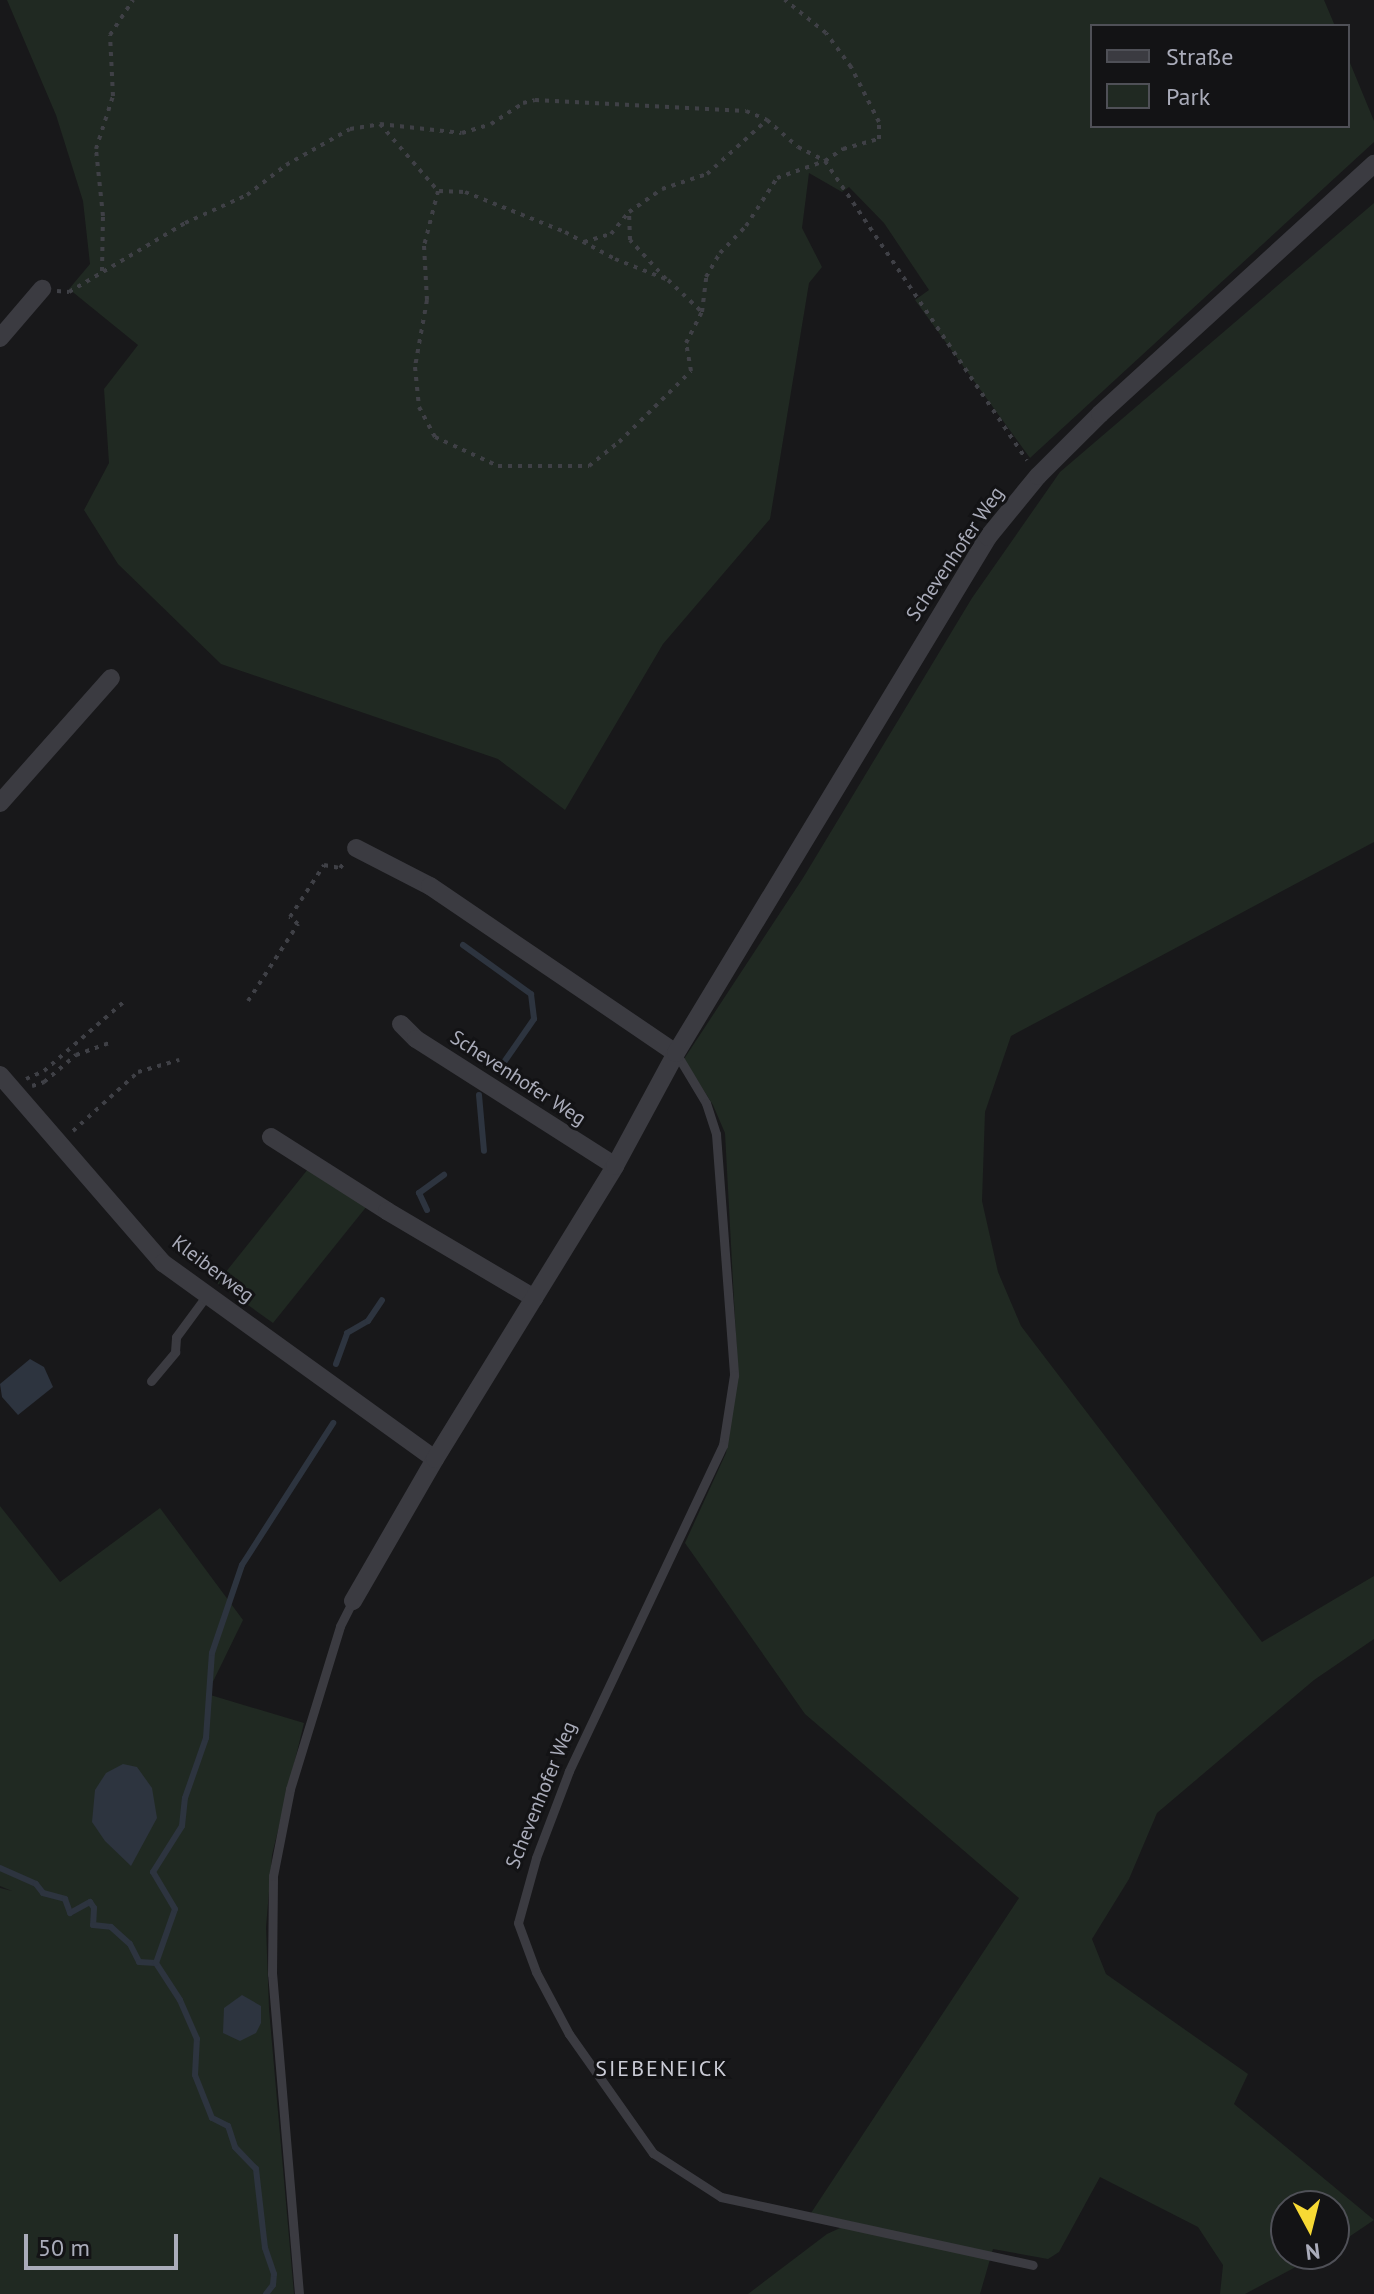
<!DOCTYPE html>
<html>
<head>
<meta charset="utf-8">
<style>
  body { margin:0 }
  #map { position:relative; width:1374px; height:2294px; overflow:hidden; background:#18181a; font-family:"PT Sans",sans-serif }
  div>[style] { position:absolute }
  .green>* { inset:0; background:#202922 }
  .water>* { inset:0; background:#2d343f }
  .stream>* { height:6px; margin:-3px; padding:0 3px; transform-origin:3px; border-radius:3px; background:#2d343f }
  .path>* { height:4px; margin-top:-2px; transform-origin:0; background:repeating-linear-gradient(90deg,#3f4046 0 4px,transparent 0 10px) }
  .lane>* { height:9px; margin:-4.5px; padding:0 4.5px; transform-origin:4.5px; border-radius:4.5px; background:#3b3b41 }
  .street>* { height:18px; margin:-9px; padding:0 9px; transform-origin:9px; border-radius:9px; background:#3b3b41 }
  span { translate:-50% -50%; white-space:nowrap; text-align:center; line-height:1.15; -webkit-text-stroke:6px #131315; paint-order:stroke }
  .street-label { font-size:20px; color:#aaacba }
  .neighbourhood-label { font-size:22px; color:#cbccd6; letter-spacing:2px }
  .legend { position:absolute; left:1090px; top:24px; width:260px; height:104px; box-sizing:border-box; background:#131315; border:2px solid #4f5057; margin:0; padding:10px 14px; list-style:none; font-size:24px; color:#aaacba }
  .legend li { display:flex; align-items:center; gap:16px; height:40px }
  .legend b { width:40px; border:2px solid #4f5057 }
  .north { position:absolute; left:1270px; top:2190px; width:80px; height:80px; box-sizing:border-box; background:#131315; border:2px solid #4f5057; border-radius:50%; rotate:173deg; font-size:22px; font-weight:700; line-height:32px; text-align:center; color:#aaacba }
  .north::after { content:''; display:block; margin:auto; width:28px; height:36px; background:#f7d934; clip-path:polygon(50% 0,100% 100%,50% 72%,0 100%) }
  .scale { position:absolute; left:24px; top:2234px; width:154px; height:36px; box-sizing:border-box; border:4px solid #aaacba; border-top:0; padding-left:10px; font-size:24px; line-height:28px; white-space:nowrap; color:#aaacba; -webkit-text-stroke:6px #131315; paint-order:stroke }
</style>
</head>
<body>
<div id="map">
  <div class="green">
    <div style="clip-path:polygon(7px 0,1324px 0,1335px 26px,1092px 26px,1092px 126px,1348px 126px,1348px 58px,1374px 121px,1374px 142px,1030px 458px,915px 300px,929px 290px,884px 223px,849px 187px,842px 192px,809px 173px,802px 228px,822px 267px,809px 283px,770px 519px,663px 644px,565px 810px,498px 759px,221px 664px,118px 564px,84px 510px,109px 463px,104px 389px,138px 345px,69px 289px,90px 264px,83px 201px,56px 115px)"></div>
    <div style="clip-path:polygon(1374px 203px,1374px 842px,1011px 1036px,985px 1112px,982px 1201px,998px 1272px,1021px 1326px,1262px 1642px,1374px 1576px,1374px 1639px,1314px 1680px,1157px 1813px,1129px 1879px,1092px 1939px,1106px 1974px,1248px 2074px,1234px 2104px,1374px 2220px,1334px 2247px,1334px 2206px,1286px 2206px,1286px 2254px,1320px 2254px,1245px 2294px,1220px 2294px,1223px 2265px,1198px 2227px,1100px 2177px,1059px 2252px,1048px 2259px,993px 2249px,980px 2294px,748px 2294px,827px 2234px,853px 2222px,811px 2213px,1019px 1898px,805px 1714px,685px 1543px,726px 1453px,738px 1375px,725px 1133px,713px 1105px,684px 1059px,803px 878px,972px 598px,1060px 472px)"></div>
    <div style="clip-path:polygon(308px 1169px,367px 1206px,273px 1323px,217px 1283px)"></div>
    <div style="clip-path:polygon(0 1506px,60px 1582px,160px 1508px,243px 1620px,207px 1694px,304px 1723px,272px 1855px,266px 1927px,269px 2009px,294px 2294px,0 2294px,0 1888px,12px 1891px,0 1886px)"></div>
  </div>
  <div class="water">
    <div style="clip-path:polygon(30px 1359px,44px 1367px,53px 1387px,18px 1415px,2px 1397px,0 1384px)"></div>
    <div style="clip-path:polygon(123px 1764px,137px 1767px,152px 1788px,157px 1818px,131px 1866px,105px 1841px,92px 1822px,95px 1790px,106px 1773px)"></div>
    <div style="clip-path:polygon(242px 1995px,261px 2006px,261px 2023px,256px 2033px,240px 2041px,223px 2033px,224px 2008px)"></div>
  </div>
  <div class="stream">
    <div style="left:463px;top:945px;width:84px;rotate:35.8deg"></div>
    <div style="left:531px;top:994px;width:25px;rotate:83deg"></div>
    <div style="left:534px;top:1019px;width:56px;rotate:124.8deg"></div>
    <div style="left:479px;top:1095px;width:56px;rotate:84.9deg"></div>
    <div style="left:427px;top:1210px;width:19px;rotate:-115deg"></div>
    <div style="left:419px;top:1193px;width:31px;rotate:-36deg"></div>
    <div style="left:336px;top:1364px;width:33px;rotate:-70deg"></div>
    <div style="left:347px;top:1333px;width:24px;rotate:-30deg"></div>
    <div style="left:368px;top:1321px;width:25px;rotate:-56deg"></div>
    <div style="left:0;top:1868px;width:39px;rotate:24deg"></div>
    <div style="left:36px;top:1884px;width:11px;rotate:52deg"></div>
    <div style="left:43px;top:1893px;width:23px;rotate:15deg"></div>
    <div style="left:65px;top:1899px;width:15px;rotate:70deg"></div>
    <div style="left:70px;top:1913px;width:23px;rotate:-29deg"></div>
    <div style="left:90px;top:1902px;width:7px;rotate:56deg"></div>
    <div style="left:94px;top:1908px;width:17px;rotate:93deg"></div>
    <div style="left:93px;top:1925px;width:18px;rotate:6deg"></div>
    <div style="left:111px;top:1927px;width:25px;rotate:42deg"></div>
    <div style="left:130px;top:1944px;width:20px;rotate:63deg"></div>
    <div style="left:139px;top:1962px;width:17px;rotate:3deg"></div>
    <div style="left:266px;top:2294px;width:11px;rotate:-52deg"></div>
    <div style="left:273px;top:2285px;width:11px;rotate:-85deg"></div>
    <div style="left:274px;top:2274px;width:28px;rotate:-109deg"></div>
    <div style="left:265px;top:2248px;width:80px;rotate:-96.5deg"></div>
    <div style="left:256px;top:2169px;width:30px;rotate:-134deg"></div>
    <div style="left:235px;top:2147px;width:22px;rotate:-108deg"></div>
    <div style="left:228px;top:2126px;width:18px;rotate:-153deg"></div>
    <div style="left:212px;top:2118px;width:46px;rotate:-111.6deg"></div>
    <div style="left:195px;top:2075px;width:36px;rotate:-87deg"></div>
    <div style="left:197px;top:2039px;width:43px;rotate:-113.6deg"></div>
    <div style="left:180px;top:2000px;width:44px;rotate:-123deg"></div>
    <div style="left:156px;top:1963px;width:57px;rotate:-70.6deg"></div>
    <div style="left:175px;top:1909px;width:43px;rotate:-120.7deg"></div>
    <div style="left:153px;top:1872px;width:54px;rotate:-57.8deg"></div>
    <div style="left:182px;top:1826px;width:28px;rotate:-84deg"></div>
    <div style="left:185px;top:1798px;width:64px;rotate:-70.7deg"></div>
    <div style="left:206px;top:1738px;width:85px;rotate:-86deg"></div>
    <div style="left:212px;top:1653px;width:93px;rotate:-71.2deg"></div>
    <div style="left:242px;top:1565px;width:169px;rotate:-57.3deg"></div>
  </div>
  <div class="path">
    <div style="left:380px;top:124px;width:89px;rotate:49.1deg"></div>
    <div style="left:438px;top:191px;width:57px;rotate:104.3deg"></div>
    <div style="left:424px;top:246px;width:54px;rotate:86.8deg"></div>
    <div style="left:427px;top:300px;width:68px;rotate:100.2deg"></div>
    <div style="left:415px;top:367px;width:40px;rotate:84.3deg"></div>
    <div style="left:419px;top:407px;width:34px;rotate:62deg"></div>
    <div style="left:435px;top:437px;width:69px;rotate:24.7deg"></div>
    <div style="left:498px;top:466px;width:91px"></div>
    <div style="left:589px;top:466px;width:38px;rotate:-39deg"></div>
    <div style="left:619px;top:442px;width:101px;rotate:-44.6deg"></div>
    <div style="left:691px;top:371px;width:28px;rotate:-100deg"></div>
    <div style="left:686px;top:343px;width:35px;rotate:-63deg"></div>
    <div style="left:702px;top:312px;width:35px;rotate:-83deg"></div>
    <div style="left:706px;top:277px;width:28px;rotate:-60deg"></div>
    <div style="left:720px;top:253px;width:37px;rotate:-46deg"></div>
    <div style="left:746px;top:226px;width:57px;rotate:-57.1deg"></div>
    <div style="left:777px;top:178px;width:51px;rotate:-19.5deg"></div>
    <div style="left:825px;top:161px;width:22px;rotate:-34deg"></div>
    <div style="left:843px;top:149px;width:37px;rotate:-16deg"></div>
    <div style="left:879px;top:139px;width:17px;rotate:-90deg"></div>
    <div style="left:879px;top:122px;width:62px;rotate:-117deg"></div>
    <div style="left:851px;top:67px;width:42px;rotate:-126.3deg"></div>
    <div style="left:826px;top:33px;width:53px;rotate:-141.2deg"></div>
    <div style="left:439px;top:191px;width:26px;rotate:2deg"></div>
    <div style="left:465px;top:192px;width:108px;rotate:21.8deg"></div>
    <div style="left:565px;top:232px;width:57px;rotate:28.4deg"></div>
    <div style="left:615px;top:259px;width:57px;rotate:21.6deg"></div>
    <div style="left:668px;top:280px;width:47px;rotate:43.3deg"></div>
    <div style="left:584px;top:242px;width:28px;rotate:-17deg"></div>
    <div style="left:611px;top:234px;width:26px;rotate:-51deg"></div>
    <div style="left:102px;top:271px;width:55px;rotate:-89deg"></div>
    <div style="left:103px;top:216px;width:67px;rotate:-96deg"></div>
    <div style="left:96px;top:149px;width:56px;rotate:-72.2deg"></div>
    <div style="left:113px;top:96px;width:61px;rotate:-92.8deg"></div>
    <div style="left:110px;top:35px;width:42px;rotate:-56.7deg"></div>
    <div style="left:666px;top:279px;width:53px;rotate:-132.7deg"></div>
    <div style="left:630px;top:240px;width:28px;rotate:-92deg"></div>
    <div style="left:629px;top:212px;width:40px;rotate:-34.9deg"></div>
    <div style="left:662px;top:189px;width:47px;rotate:-18.4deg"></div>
    <div style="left:707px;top:174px;width:81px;rotate:-42deg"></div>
    <div style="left:57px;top:291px;width:12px;rotate:5deg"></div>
    <div style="left:69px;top:292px;width:135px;rotate:-30.7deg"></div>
    <div style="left:185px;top:223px;width:68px;rotate:-24.3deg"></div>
    <div style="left:247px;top:195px;width:49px;rotate:-37.6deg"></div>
    <div style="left:286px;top:165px;width:73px;rotate:-29.4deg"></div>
    <div style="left:350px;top:129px;width:30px;rotate:-9deg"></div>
    <div style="left:380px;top:124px;width:82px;rotate:6.3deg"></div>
    <div style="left:462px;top:133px;width:30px;rotate:-17deg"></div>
    <div style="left:491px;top:124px;width:38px;rotate:-33deg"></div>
    <div style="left:523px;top:103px;width:12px;rotate:-14deg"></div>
    <div style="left:535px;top:100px;width:211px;rotate:3deg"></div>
    <div style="left:746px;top:111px;width:23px;rotate:23deg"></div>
    <div style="left:767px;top:120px;width:41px;rotate:41.1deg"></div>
    <div style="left:798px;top:147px;width:30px;rotate:27deg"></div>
    <div style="left:825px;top:161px;width:361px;rotate:56deg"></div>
    <div style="left:248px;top:1001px;width:92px;rotate:-57deg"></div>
    <div style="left:298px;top:924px;width:11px;rotate:-139deg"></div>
    <div style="left:290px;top:917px;width:62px;rotate:-56.8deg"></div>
    <div style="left:324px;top:865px;width:16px;rotate:11deg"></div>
    <div style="left:340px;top:868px;width:6px;rotate:-51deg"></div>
    <div style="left:26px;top:1079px;width:20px;rotate:-24deg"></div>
    <div style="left:44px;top:1071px;width:108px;rotate:-40.9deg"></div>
    <div style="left:32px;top:1086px;width:13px;rotate:-18deg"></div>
    <div style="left:44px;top:1082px;width:42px;rotate:-40.2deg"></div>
    <div style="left:76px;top:1055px;width:37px;rotate:-20deg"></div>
    <div style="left:73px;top:1131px;width:88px;rotate:-42.2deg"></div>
    <div style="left:138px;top:1072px;width:43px;rotate:-16.3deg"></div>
  </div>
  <div class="lane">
    <div style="left:676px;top:1053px;width:58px;rotate:59deg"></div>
    <div style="left:706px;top:1103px;width:33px;rotate:72deg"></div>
    <div style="left:716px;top:1134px;width:242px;rotate:85.7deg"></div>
    <div style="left:734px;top:1375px;width:71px;rotate:98.9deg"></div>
    <div style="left:723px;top:1445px;width:361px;rotate:115.3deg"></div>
    <div style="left:569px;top:1771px;width:93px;rotate:110.8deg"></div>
    <div style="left:536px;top:1858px;width:67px;rotate:105.5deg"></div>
    <div style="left:518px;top:1923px;width:52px;rotate:69.8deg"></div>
    <div style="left:536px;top:1972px;width:70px;rotate:62deg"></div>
    <div style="left:569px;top:2034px;width:146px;rotate:54.8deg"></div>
    <div style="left:653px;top:2153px;width:81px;rotate:32.9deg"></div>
    <div style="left:721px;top:2197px;width:319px;rotate:12.3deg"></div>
    <div style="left:151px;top:1381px;width:38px;rotate:-50deg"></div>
    <div style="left:175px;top:1352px;width:15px;rotate:-86deg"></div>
    <div style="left:176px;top:1337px;width:52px;rotate:-53.6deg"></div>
    <div style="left:299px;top:2294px;width:321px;rotate:-94.8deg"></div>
    <div style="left:272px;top:1974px;width:98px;rotate:-89.4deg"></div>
    <div style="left:273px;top:1876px;width:89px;rotate:-78.9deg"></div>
    <div style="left:290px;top:1789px;width:170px;rotate:-72.9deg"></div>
    <div style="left:340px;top:1626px;width:28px;rotate:-63deg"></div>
  </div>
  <div class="street">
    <div style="left:0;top:338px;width:65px;rotate:-49.4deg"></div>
    <div style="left:0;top:803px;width:167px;rotate:-48.4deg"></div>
    <div style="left:356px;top:848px;width:83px;rotate:27.2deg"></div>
    <div style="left:430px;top:886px;width:297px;rotate:34.2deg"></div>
    <div style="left:401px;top:1024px;width:21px;rotate:45deg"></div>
    <div style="left:416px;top:1039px;width:236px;rotate:32.5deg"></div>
    <div style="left:0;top:1075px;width:249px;rotate:49.1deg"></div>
    <div style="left:163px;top:1263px;width:335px;rotate:35.8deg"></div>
    <div style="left:271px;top:1137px;width:138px;rotate:32.5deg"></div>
    <div style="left:387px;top:1211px;width:171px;rotate:30.6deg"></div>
    <div style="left:353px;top:1601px;width:164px;rotate:-60deg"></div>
    <div style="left:435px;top:1459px;width:344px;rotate:-58.4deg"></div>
    <div style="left:615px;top:1166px;width:128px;rotate:-61.6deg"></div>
    <div style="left:676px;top:1053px;width:603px;rotate:-58.84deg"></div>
    <div style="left:988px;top:537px;width:79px;rotate:-50.7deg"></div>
    <div style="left:1038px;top:476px;width:88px;rotate:-45deg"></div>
    <div style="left:1100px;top:414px;width:371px;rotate:-42.4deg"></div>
  </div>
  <div class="street-label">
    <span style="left:955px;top:554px;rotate:-56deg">Schevenhofer Weg</span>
    <span style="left:518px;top:1078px;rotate:33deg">Schevenhofer Weg</span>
    <span style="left:213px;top:1269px;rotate:37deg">Kleiberweg</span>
    <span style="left:541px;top:1795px;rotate:-68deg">Schevenhofer Weg</span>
  </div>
  <div class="neighbourhood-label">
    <span style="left:662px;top:2069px">SIEBENEICK</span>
  </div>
  <ul class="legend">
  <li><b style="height:10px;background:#3b3b41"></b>Straße</li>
  <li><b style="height:22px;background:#202922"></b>Park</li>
  </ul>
  <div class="north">N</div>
  <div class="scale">50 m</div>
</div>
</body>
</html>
